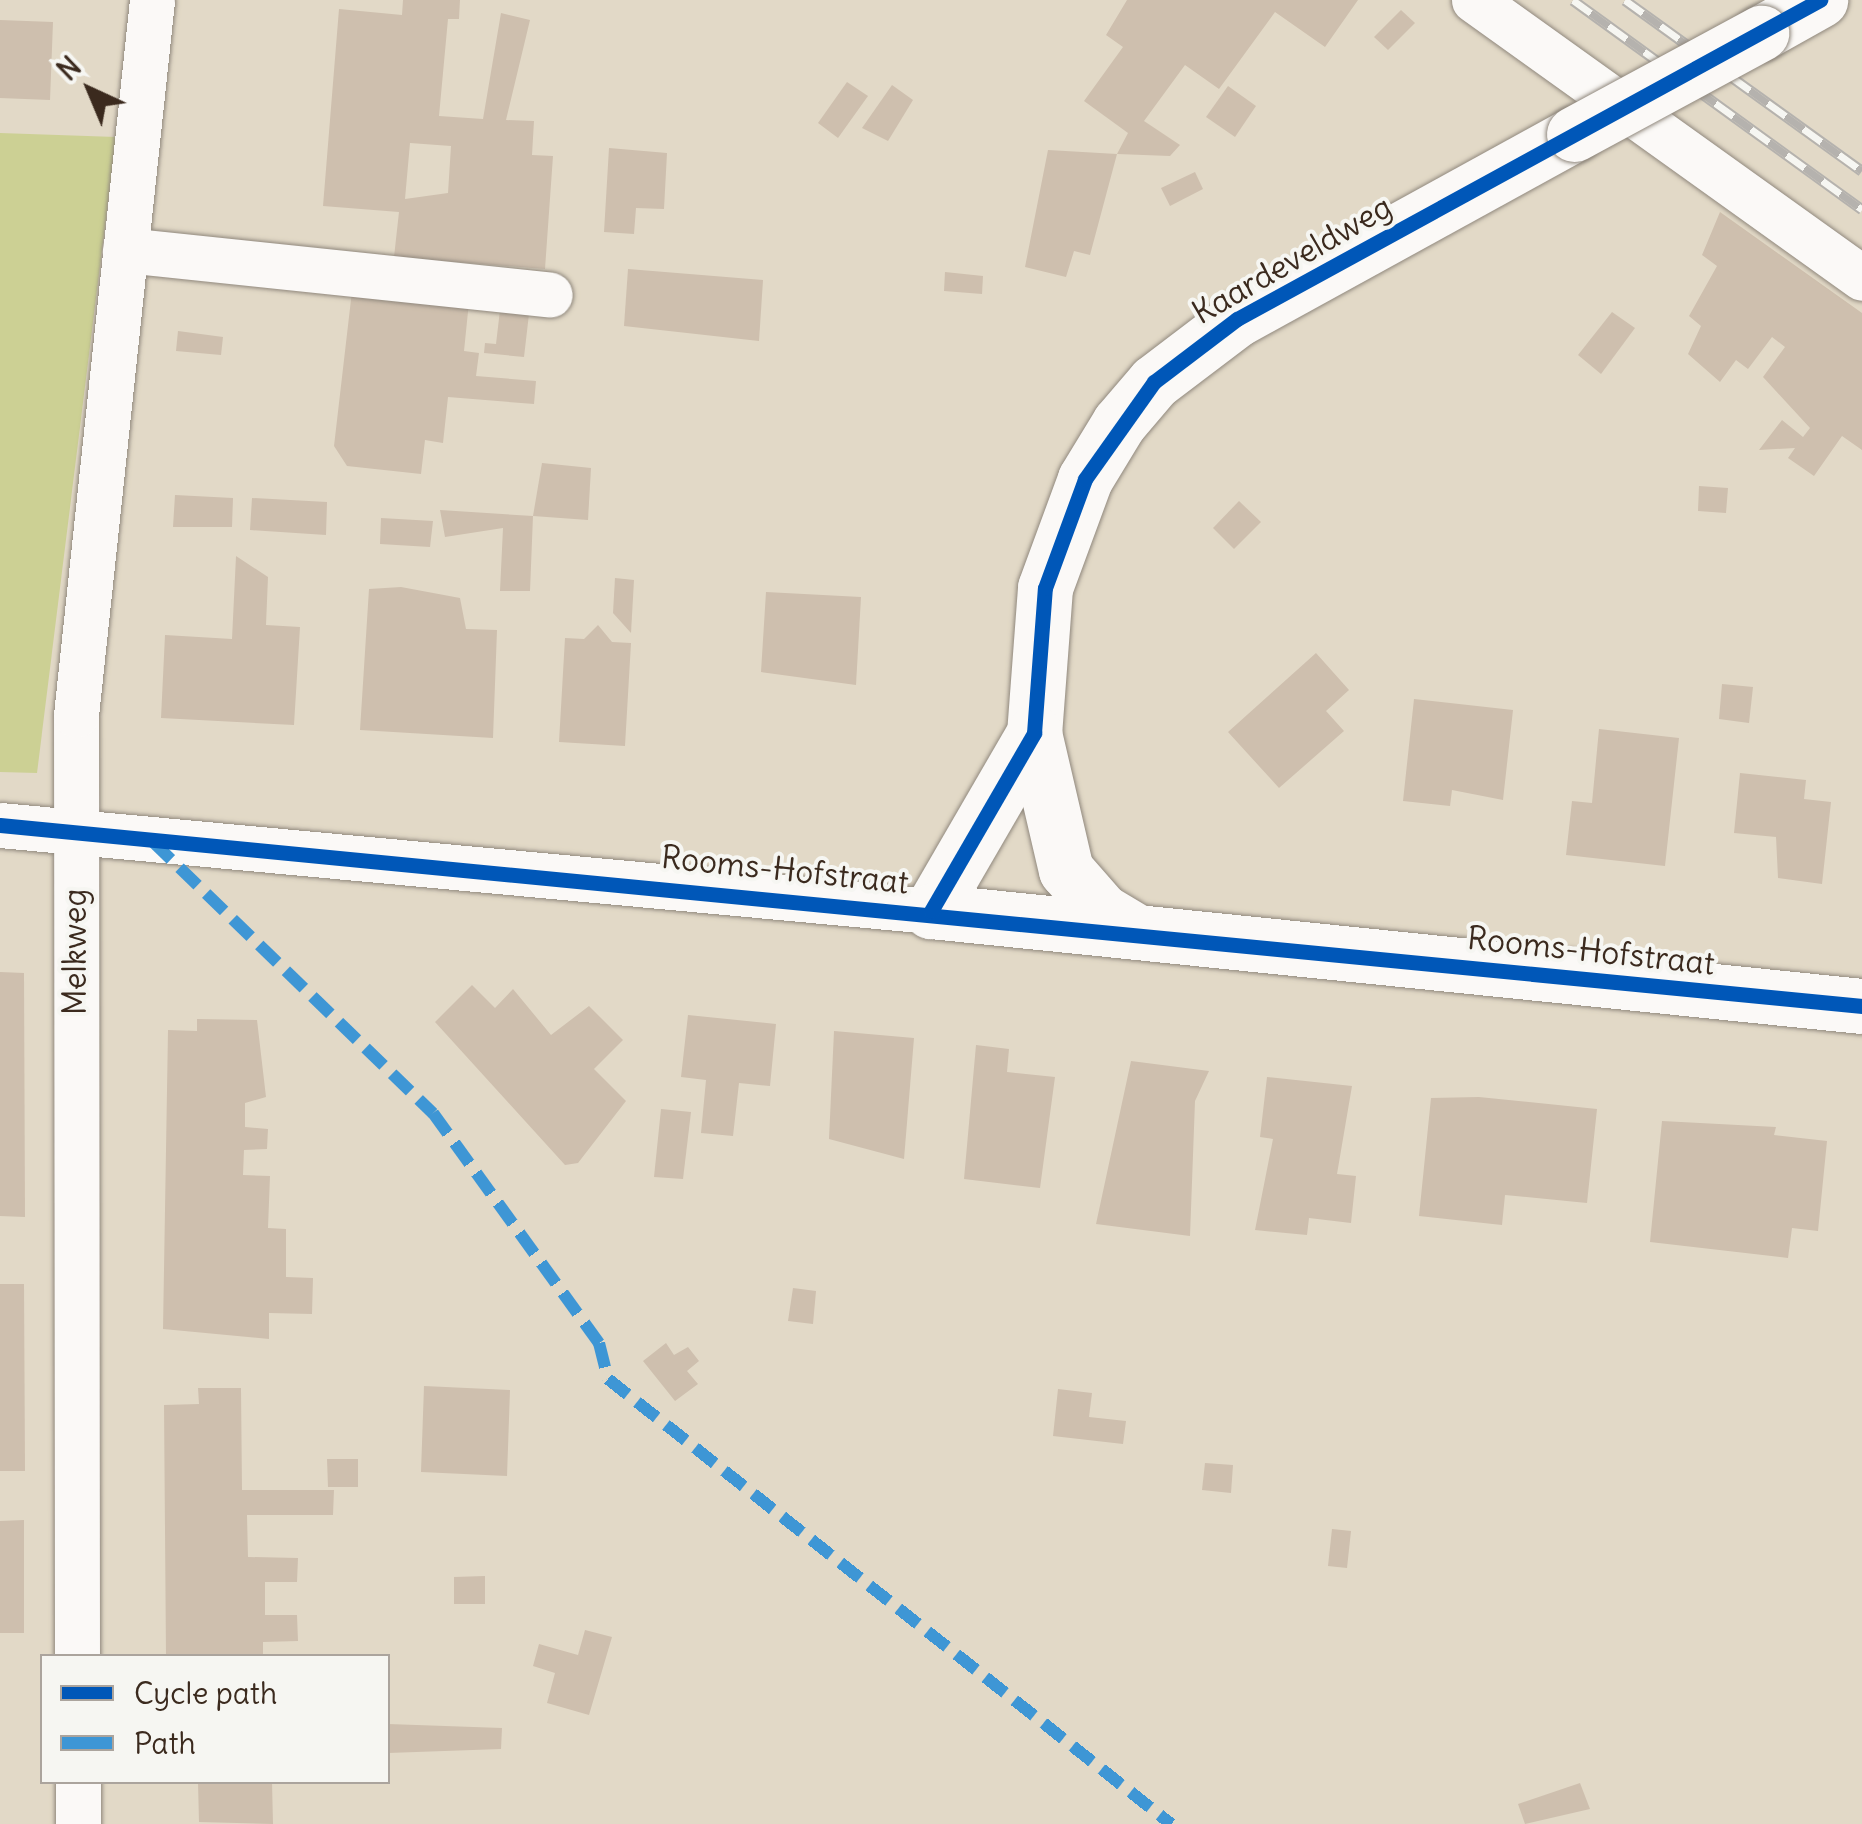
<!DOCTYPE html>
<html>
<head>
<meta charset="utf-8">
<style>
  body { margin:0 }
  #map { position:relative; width:1862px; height:1824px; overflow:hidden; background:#e2d9c7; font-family:Delius,sans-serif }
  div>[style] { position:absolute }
  .green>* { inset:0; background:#ccd094 }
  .building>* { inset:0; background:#cebfae }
  .roads { filter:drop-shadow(0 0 2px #90887d) drop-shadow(0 0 2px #90887d) }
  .minor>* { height:45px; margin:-22.5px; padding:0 22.5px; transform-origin:22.5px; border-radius:22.5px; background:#fbf9f7 }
  .tertiary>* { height:55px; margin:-27.5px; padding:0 27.5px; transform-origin:27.5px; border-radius:27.5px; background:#fbf9f7 }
  .rail>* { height:11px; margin-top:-5.5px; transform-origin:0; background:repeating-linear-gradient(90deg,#f6f6f2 0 22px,#b5b2ae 0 44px); box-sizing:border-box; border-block:2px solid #b5b2ae }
  .bridges { filter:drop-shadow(0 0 2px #90887d) drop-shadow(0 0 2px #90887d) }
  .tertiary-bridge>* { height:55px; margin:-27.5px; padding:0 27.5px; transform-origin:27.5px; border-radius:27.5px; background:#fbf9f7 }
  .quiet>* { height:12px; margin-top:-6px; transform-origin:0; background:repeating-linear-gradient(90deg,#3e96d5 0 25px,transparent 0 37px) }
  .cycleway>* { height:15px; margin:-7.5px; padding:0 7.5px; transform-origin:7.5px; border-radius:7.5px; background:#0057b8 }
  span { translate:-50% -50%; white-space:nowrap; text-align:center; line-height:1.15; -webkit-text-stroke:8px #f6f6f2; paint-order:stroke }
  .street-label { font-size:32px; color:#3b2a1e }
  .legend { position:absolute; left:40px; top:1654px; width:350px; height:130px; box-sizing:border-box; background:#f6f6f2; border:2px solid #aba49d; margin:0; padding:12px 18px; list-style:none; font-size:30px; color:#3b2a1e }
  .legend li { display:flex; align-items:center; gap:20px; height:50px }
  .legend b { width:50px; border:2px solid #aba49d }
  .north { position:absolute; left:40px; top:40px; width:100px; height:100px; -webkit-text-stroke:8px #f6f6f2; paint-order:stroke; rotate:316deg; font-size:28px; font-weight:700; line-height:40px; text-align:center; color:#3b2a1e }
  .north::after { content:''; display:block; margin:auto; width:35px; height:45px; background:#3b2a1e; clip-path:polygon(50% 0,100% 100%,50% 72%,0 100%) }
</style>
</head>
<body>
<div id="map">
  <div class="green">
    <div style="clip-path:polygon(0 133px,116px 137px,37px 773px,0 772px)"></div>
  </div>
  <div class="building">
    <div style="clip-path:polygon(evenodd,403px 0,460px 0,459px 19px,448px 19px,439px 116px,483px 119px,501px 13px,530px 20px,506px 120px,534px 121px,532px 155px,553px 156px,545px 269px,394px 257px,399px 212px,323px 206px,339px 9px,402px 15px,403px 0,410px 143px,451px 146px,448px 193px,405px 199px,410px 143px)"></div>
    <div style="clip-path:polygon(1127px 0,1358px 0,1325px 47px,1275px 12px,1219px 89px,1185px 65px,1144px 121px,1180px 145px,1170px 156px,1117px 154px,1090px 255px,1074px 251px,1066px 277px,1025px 267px,1048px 150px,1117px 154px,1128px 133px,1084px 101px,1123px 47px,1106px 35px)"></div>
    <div style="clip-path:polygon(1401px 10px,1415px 23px,1388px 50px,1374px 37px)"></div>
    <div style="clip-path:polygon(0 20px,53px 22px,50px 100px,0 98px)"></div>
    <div style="clip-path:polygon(847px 82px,868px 96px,838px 138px,818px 123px)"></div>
    <div style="clip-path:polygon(892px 85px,913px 100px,888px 141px,862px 128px)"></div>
    <div style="clip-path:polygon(1228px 86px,1256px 106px,1235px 137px,1206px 117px)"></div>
    <div style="clip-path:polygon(609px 148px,667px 153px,664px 209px,636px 208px,634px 234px,604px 232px)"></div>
    <div style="clip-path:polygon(1195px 172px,1203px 189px,1170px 206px,1161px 188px)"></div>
    <div style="clip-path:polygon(1720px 212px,1862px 313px,1862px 450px,1842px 436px,1814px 476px,1788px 458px,1795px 448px,1759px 450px,1782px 420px,1803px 437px,1810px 428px,1763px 377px,1785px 347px,1772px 337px,1748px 369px,1736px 360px,1720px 382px,1688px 354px,1701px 326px,1689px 316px,1717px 266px,1702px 255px)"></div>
    <div style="clip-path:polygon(628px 269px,763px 280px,759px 341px,624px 326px)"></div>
    <div style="clip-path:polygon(945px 272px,983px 276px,982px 294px,944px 291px)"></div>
    <div style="clip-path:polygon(352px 291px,469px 302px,464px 351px,479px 353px,476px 376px,536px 381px,534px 404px,448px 397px,443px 443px,425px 440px,421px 474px,347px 466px,334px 446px)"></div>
    <div style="clip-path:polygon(500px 310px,529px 314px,524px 357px,484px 353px,485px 343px,496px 344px)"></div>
    <div style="clip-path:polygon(1612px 312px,1635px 328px,1601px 374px,1578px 355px)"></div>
    <div style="clip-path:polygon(178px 331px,223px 337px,221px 355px,176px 351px)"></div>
    <div style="clip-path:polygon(542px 463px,591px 468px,588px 520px,533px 516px)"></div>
    <div style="clip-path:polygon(1699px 486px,1728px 488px,1726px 513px,1698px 511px)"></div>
    <div style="clip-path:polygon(175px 495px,233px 498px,232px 527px,173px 527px)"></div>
    <div style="clip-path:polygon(252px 498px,327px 502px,326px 535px,250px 530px)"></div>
    <div style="clip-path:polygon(1239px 501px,1261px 522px,1234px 549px,1213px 528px)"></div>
    <div style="clip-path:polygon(440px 510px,533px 516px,530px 591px,500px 591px,503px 528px,445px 537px)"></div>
    <div style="clip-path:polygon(381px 518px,433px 521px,430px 547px,380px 544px)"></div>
    <div style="clip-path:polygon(236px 556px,268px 577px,266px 625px,300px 627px,294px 725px,161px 718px,165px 635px,232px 639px)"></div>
    <div style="clip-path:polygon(615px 578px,634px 580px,631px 633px,613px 613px)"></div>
    <div style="clip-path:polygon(401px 587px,460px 598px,466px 629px,497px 630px,493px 738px,360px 730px,369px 589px)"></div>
    <div style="clip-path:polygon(766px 592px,861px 597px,856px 685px,761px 672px)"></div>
    <div style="clip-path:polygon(598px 625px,612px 642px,631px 643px,625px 746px,559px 742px,565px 638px,584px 639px)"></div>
    <div style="clip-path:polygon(1316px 653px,1349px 690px,1326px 711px,1344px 731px,1279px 788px,1228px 732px)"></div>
    <div style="clip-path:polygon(1722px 684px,1753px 687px,1749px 723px,1719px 719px)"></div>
    <div style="clip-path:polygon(1414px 699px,1513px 710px,1503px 800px,1452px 790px,1450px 806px,1403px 801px)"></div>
    <div style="clip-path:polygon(1599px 729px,1679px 738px,1665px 866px,1566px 855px,1572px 801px,1592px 803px)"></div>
    <div style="clip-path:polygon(1740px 773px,1806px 780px,1804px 799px,1831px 802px,1822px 884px,1778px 878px,1776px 837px,1734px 833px)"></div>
    <div style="clip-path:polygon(0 972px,24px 973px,25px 1217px,0 1216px)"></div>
    <div style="clip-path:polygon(472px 985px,495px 1008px,513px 989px,551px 1035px,589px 1006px,623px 1040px,594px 1069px,626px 1101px,578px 1163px,565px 1165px,435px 1022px)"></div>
    <div style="clip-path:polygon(688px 1015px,776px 1024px,770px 1086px,739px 1083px,733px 1136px,701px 1133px,706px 1080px,681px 1077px)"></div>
    <div style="clip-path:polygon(197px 1019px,257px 1020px,266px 1097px,245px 1103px,245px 1127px,268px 1129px,267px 1149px,244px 1150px,243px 1175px,270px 1176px,268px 1228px,286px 1229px,286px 1277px,313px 1278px,312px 1314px,269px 1313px,269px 1339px,163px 1329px,168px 1030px,197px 1031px)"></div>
    <div style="clip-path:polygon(834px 1031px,914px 1038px,904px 1159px,829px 1139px)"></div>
    <div style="clip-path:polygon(976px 1045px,1009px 1049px,1007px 1072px,1055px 1077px,1040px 1188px,964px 1179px)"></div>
    <div style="clip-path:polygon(1131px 1061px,1209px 1071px,1195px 1101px,1190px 1236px,1096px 1224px)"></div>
    <div style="clip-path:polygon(1267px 1077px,1352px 1086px,1337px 1174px,1356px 1176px,1351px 1223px,1309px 1218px,1307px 1235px,1255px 1230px,1273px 1139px,1260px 1137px)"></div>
    <div style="clip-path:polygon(1479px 1097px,1597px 1109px,1587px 1203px,1505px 1195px,1502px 1225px,1419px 1216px,1431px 1098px)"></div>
    <div style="clip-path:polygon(661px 1109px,691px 1112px,683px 1179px,654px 1177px)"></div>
    <div style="clip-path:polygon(1662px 1121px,1776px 1127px,1774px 1135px,1827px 1141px,1818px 1231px,1792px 1228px,1788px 1258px,1650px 1242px)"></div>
    <div style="clip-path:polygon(0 1284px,24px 1284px,25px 1471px,0 1471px)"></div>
    <div style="clip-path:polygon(793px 1288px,816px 1291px,813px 1324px,788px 1321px)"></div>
    <div style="clip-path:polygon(666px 1343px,674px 1355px,688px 1347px,699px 1361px,687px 1371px,698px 1384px,675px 1401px,643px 1361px)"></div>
    <div style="clip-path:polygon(424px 1386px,510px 1390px,507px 1476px,421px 1472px)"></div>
    <div style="clip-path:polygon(198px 1388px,241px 1388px,242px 1490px,334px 1490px,333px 1515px,247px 1515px,248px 1557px,298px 1558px,297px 1582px,265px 1582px,265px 1615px,297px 1615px,298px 1641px,263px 1642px,263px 1656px,166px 1656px,164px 1405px,199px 1404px)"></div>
    <div style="clip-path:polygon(1058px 1389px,1092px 1393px,1089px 1417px,1126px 1421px,1123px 1444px,1053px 1436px)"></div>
    <div style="clip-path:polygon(327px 1459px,358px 1459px,358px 1487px,328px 1487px)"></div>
    <div style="clip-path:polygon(1205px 1463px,1233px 1465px,1231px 1493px,1202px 1490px)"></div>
    <div style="clip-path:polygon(24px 1520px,24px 1633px,0 1633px,0 1521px)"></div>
    <div style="clip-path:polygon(1332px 1529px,1351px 1531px,1347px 1568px,1328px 1566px)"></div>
    <div style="clip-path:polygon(485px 1576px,485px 1604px,454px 1604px,454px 1577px)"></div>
    <div style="clip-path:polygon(585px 1630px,612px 1637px,589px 1715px,547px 1703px,555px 1673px,533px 1666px,539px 1644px,578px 1655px)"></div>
    <div style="clip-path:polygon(388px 1724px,502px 1728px,501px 1749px,388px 1753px)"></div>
    <div style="clip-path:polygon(198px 1782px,272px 1782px,273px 1824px,199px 1822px)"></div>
    <div style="clip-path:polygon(1580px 1783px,1590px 1809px,1525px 1824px,1518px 1804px)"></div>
  </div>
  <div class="roads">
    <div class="minor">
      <div style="left:1474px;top:0;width:477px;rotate:35.6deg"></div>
      <div style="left:125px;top:250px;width:427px;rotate:6deg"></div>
      <div style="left:0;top:825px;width:935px;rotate:5.28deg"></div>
      <div style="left:77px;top:1656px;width:941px;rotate:-90.06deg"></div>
      <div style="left:76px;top:715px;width:719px;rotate:-83.93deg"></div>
      <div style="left:78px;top:1782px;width:42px;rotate:90deg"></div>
    </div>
    <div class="tertiary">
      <div style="left:1761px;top:33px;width:68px;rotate:-29.2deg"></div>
      <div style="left:1574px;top:134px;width:384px;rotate:151.2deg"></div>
      <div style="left:1237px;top:319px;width:104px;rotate:142.8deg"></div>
      <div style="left:1154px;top:382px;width:54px;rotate:130.5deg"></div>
      <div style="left:1119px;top:423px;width:66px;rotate:121.3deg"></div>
      <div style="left:1085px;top:479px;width:116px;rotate:110.2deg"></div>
      <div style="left:1045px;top:588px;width:145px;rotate:94.3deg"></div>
      <div style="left:1034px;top:733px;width:206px;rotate:120.1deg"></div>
      <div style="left:931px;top:911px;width:936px;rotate:5.83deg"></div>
      <div style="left:1034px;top:733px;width:141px;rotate:76.9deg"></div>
      <div style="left:1066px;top:870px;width:55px;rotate:48.7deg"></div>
      <div style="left:1102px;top:911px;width:41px;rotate:31deg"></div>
    </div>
  </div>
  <div class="rail">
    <div style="left:1573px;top:0;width:357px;rotate:35.9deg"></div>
    <div style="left:1625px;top:0;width:292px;rotate:35.8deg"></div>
  </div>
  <div class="bridges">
    <div class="tertiary-bridge">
      <div style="left:1574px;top:134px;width:213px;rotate:-28.4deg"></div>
    </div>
  </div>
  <div class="quiet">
    <div style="left:153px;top:842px;width:390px;rotate:44.1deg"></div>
    <div style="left:433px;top:1113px;width:284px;rotate:54.2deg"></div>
    <div style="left:599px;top:1343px;width:37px;rotate:76deg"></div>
    <div style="left:608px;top:1379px;width:718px;rotate:38.32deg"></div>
  </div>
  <div class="cycleway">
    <div style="left:0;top:825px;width:1871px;rotate:5.55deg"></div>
    <div style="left:931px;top:911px;width:206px;rotate:-59.9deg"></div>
    <div style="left:1034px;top:733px;width:145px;rotate:-85.7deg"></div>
    <div style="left:1045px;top:588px;width:116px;rotate:-69.8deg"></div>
    <div style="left:1085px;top:479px;width:119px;rotate:-54.6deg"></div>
    <div style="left:1154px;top:382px;width:104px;rotate:-37.2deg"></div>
    <div style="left:1237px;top:319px;width:665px;rotate:-28.69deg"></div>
  </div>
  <div class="street-label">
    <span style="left:1292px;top:260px;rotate:-30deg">Kaardeveldweg</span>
    <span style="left:785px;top:870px;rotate:6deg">Rooms-Hofstraat</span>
    <span style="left:1591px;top:951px;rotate:6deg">Rooms-Hofstraat</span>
    <span style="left:75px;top:952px;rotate:-90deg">Melkweg</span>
  </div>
  <ul class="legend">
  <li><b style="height:12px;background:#0057b8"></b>Cycle path</li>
  <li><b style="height:12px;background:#3e96d5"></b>Path</li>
  </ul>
  <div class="north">N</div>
</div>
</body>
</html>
